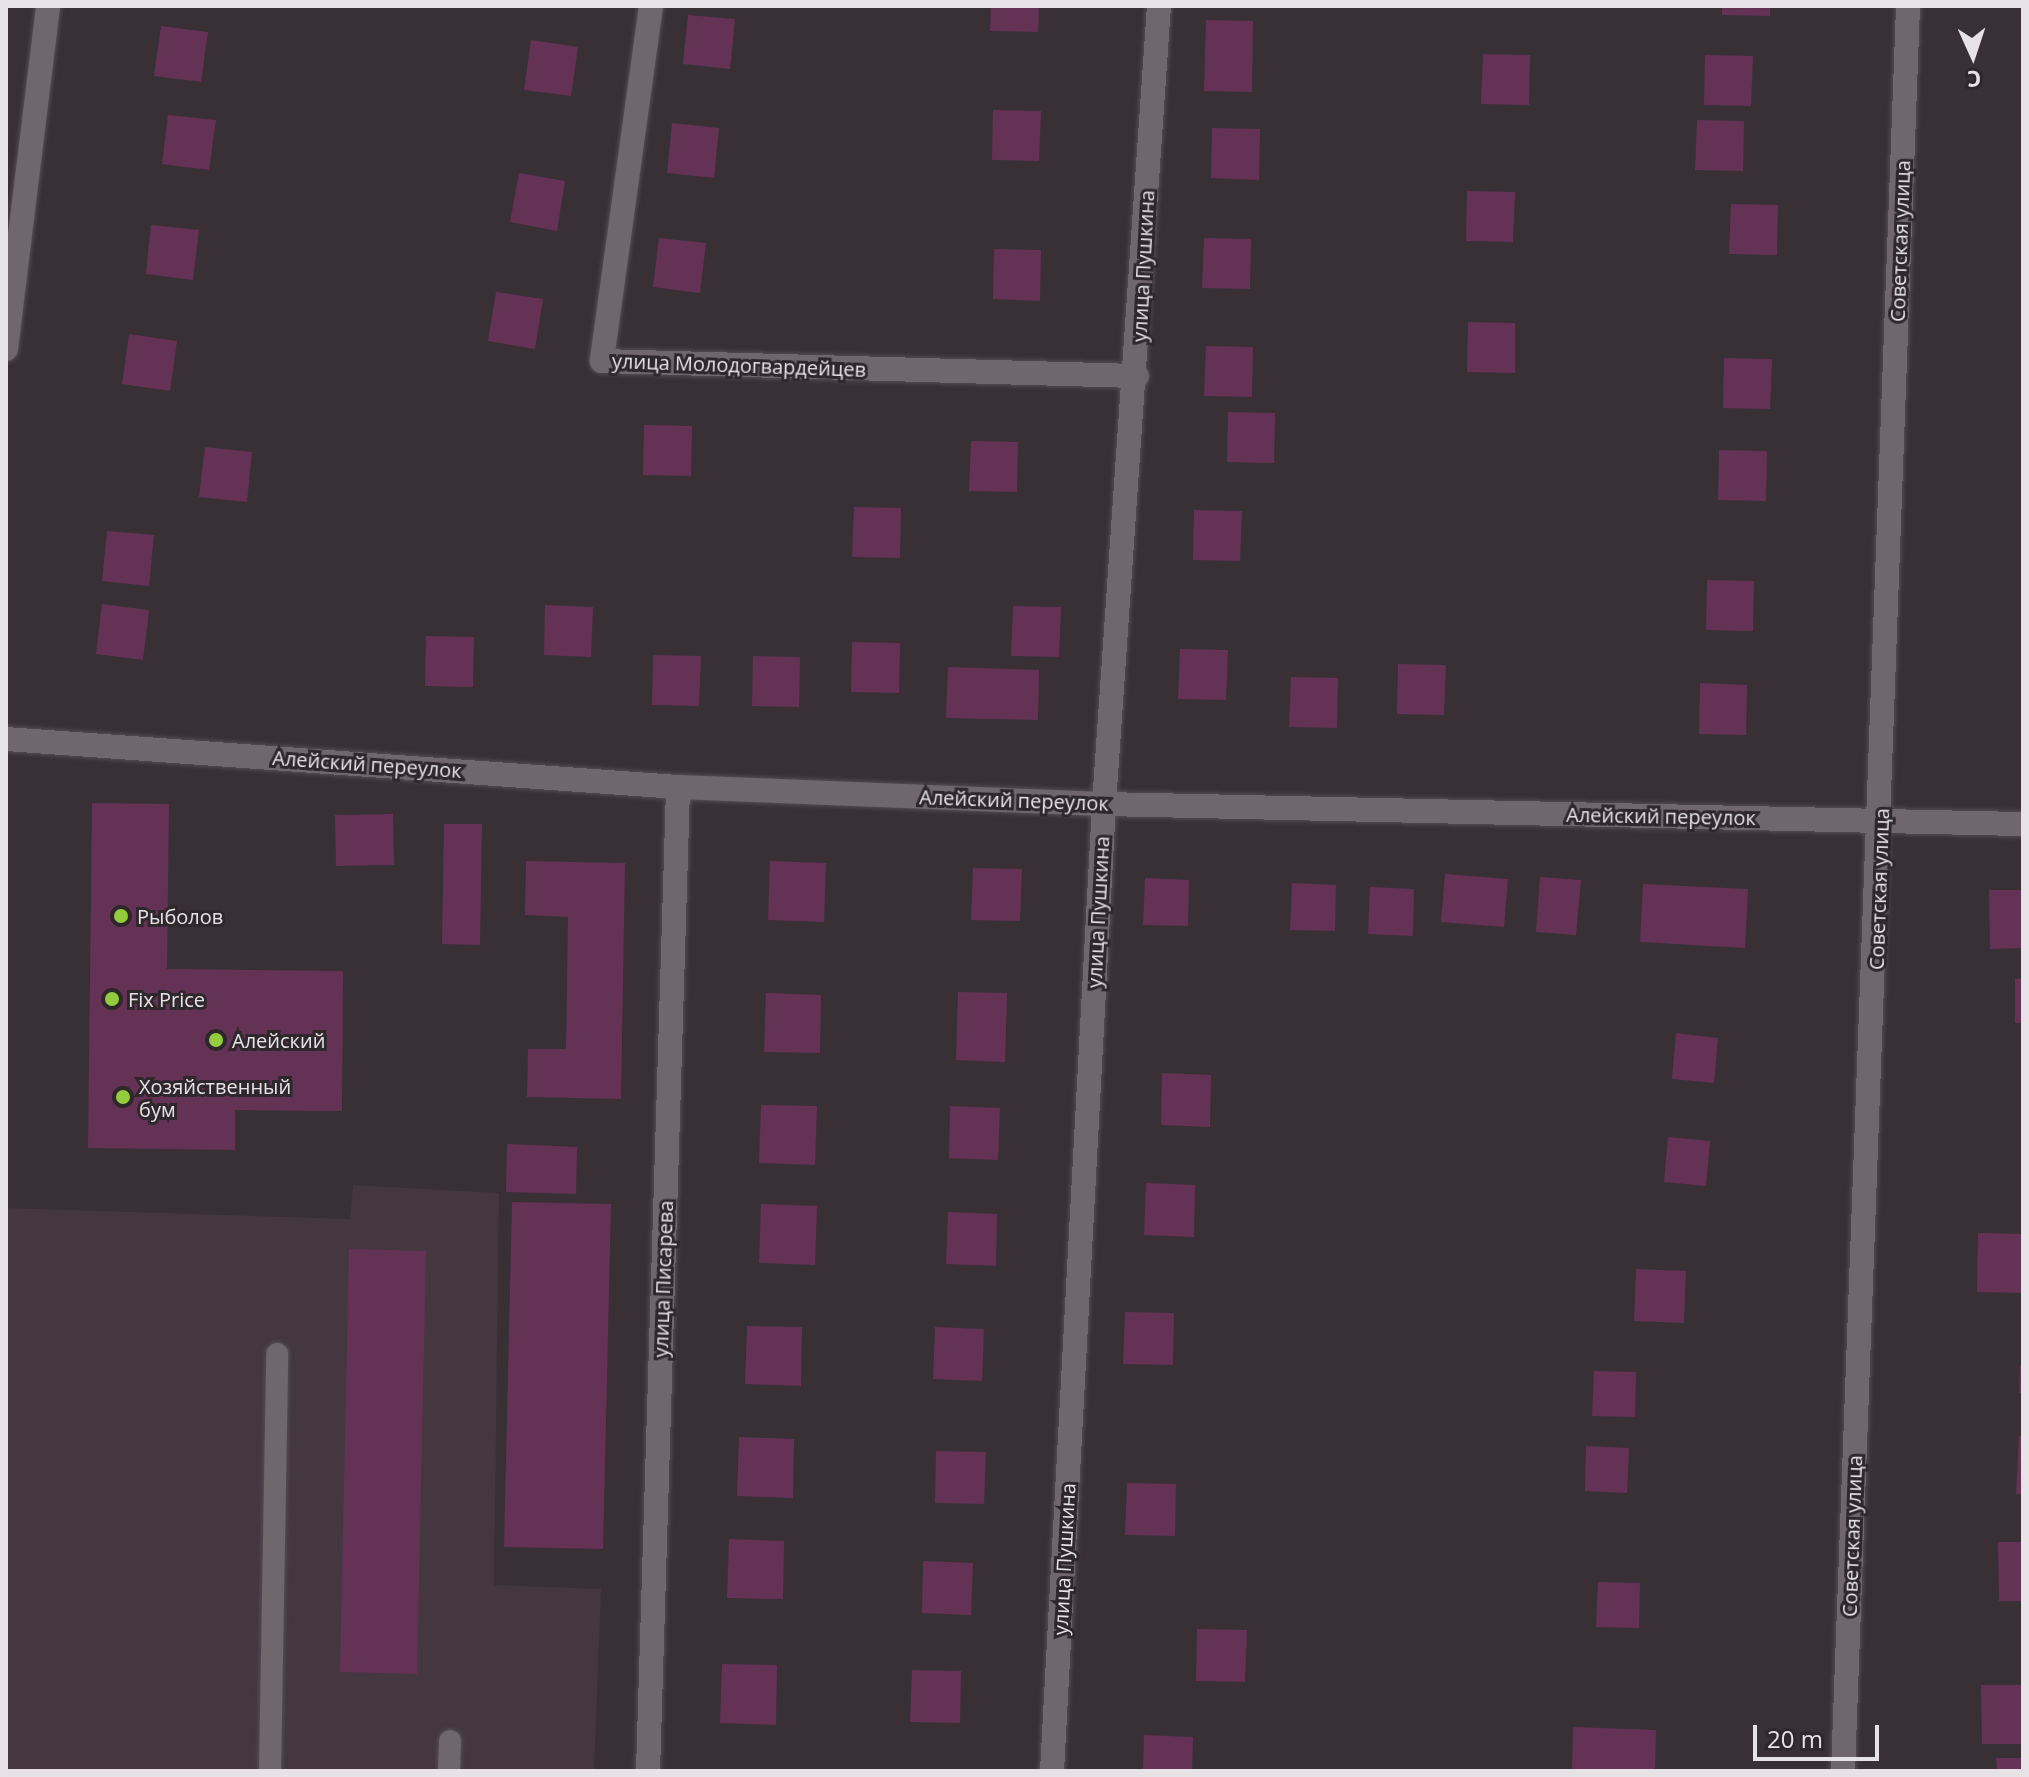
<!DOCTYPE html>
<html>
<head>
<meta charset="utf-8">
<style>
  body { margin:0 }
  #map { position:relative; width:2029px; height:1777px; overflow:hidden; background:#383035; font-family:"Open Sans",sans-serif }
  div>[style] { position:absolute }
  .built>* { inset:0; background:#443740 }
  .building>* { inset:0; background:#643255 }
  .roads { filter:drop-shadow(0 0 2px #534d51) drop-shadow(0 0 2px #534d51) }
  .service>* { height:22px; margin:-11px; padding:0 11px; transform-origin:11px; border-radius:11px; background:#70676d }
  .minor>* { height:24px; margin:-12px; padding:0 12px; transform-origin:12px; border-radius:12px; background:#70676d }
  .secondary>* { height:24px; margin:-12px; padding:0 12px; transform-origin:12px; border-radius:12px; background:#70676d }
  .dots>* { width:22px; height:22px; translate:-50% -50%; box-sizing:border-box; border:4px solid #2e272b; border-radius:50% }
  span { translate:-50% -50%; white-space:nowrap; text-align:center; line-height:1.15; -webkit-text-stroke:6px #2e272b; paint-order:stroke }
  .street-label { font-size:20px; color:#e7e2e5 }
  .poi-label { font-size:20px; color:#e7e2e5 }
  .left { translate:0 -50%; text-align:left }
  .frame { position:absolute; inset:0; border:8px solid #e7e2e5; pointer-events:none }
  .north { position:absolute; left:1933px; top:16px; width:80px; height:80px; -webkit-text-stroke:6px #2e272b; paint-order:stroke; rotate:177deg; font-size:22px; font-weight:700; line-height:32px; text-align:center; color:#e7e2e5 }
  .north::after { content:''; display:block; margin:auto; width:28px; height:36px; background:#e7e2e5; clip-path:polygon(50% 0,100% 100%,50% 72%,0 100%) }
  .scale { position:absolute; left:1753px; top:1725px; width:126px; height:36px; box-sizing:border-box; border:4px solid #e7e2e5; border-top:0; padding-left:10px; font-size:24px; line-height:28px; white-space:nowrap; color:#e7e2e5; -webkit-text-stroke:6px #2e272b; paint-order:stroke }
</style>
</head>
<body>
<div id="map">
  <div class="built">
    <div style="clip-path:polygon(353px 1185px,499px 1193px,494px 1585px,601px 1589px,594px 1771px,6px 1771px,6px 1208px,350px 1219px)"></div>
  </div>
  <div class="building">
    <div style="clip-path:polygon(991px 6px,1039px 6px,1038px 32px,990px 31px)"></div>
    <div style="clip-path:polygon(1722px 6px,1770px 6px,1770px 16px,1722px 15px)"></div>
    <div style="clip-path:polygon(688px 15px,735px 19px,730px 69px,683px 64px)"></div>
    <div style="clip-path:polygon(1206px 20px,1253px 21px,1252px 92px,1204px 91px)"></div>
    <div style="clip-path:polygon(161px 26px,208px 32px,201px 82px,154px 76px)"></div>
    <div style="clip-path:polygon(531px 40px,578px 47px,571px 96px,524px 90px)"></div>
    <div style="clip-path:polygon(1483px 54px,1530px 55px,1529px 105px,1481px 104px)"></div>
    <div style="clip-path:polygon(1705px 55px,1753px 56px,1751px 106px,1704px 105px)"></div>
    <div style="clip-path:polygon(993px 110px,1041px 111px,1039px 161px,992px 160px)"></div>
    <div style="clip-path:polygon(168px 115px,216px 120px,209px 170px,162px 164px)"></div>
    <div style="clip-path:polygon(1697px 120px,1744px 121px,1743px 171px,1695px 170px)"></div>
    <div style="clip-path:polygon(672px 123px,719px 128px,714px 178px,667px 173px)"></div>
    <div style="clip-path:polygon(1212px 128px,1260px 129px,1259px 180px,1211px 178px)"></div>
    <div style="clip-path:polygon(519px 173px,565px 181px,557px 231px,510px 222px)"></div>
    <div style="clip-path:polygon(1467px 191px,1515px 192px,1513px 242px,1466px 241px)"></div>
    <div style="clip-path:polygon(1731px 204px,1778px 205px,1777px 255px,1729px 254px)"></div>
    <div style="clip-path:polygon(151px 225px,199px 230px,193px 280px,146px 274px)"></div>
    <div style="clip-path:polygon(659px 238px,706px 243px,700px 293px,653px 287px)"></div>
    <div style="clip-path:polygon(1204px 238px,1251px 239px,1250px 289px,1202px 288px)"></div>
    <div style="clip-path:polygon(994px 249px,1041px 250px,1040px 301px,993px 299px)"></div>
    <div style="clip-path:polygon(496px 292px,543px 299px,535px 349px,488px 341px)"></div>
    <div style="clip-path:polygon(1468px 322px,1515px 323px,1515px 373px,1467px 372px)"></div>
    <div style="clip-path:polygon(129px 334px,177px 341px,170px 391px,122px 384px)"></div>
    <div style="clip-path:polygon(1206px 346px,1253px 347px,1252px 397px,1204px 396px)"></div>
    <div style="clip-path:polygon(1724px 358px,1772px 359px,1770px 409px,1723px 408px)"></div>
    <div style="clip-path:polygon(1228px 412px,1275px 413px,1274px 463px,1227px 462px)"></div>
    <div style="clip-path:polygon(644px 425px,692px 426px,691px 476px,643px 475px)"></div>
    <div style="clip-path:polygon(971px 441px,1018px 442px,1017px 492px,969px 491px)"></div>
    <div style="clip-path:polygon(205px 447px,252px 452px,247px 502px,199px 497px)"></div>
    <div style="clip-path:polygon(1719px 450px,1767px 451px,1766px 501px,1718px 500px)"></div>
    <div style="clip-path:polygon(854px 507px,901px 508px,900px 558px,852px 557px)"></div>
    <div style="clip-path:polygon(1194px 510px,1242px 511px,1240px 561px,1193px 560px)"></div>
    <div style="clip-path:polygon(107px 531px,154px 535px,149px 586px,102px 581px)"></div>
    <div style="clip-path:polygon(1707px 580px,1754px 581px,1753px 631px,1706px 630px)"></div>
    <div style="clip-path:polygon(102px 604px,149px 610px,143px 660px,96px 654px)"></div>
    <div style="clip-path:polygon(545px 605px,593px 607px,591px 657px,544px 655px)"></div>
    <div style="clip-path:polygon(1013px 606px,1061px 607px,1059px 657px,1011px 656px)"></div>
    <div style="clip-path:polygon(426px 636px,474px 637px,473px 687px,425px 686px)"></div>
    <div style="clip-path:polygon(852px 642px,900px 643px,899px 693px,851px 692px)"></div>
    <div style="clip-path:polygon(1180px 649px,1228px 650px,1226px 700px,1178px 699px)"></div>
    <div style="clip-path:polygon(653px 655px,701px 656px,699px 706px,652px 705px)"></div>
    <div style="clip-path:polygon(753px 656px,800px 657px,799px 707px,752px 706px)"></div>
    <div style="clip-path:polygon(1398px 664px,1446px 665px,1444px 715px,1397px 714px)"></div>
    <div style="clip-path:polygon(948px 667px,1039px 670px,1038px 720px,946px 718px)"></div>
    <div style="clip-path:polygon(1291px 677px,1338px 678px,1337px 728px,1289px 727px)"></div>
    <div style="clip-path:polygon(1700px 683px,1747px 685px,1746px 735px,1699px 734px)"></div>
    <div style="clip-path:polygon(92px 803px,169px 804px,167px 969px,343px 971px,342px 1111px,235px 1110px,235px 1150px,88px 1148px)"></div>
    <div style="clip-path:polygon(393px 814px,394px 865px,336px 866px,335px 815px)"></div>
    <div style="clip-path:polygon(444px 824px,482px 824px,480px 945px,442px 944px)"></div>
    <div style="clip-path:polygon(526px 861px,625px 863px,621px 1099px,527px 1097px,528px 1049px,566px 1049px,568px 917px,525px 915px)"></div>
    <div style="clip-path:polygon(770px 861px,826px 863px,824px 922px,768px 920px)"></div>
    <div style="clip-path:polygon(973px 868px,1022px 869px,1020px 921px,971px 920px)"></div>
    <div style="clip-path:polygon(1445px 874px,1508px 879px,1504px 927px,1441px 922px)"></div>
    <div style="clip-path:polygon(1540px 877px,1581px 880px,1576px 935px,1536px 932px)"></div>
    <div style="clip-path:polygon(1145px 878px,1189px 880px,1188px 926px,1143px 925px)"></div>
    <div style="clip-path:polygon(1292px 883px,1336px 885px,1335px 931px,1290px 930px)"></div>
    <div style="clip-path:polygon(1643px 884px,1748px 889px,1745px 948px,1640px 942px)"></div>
    <div style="clip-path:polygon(1370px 887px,1414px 889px,1413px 936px,1368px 934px)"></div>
    <div style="clip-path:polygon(1989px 890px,2023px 890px,2023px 948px,1990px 949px)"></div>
    <div style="clip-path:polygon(2023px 978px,2023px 1023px,2015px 1023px,2015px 979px)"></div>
    <div style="clip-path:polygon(958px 992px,1007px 993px,1005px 1062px,956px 1060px)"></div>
    <div style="clip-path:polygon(766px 993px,821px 995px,820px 1053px,764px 1052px)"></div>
    <div style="clip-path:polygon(1676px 1033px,1718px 1038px,1714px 1083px,1672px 1079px)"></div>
    <div style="clip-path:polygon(1162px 1073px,1211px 1075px,1210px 1127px,1161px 1125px)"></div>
    <div style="clip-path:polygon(761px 1105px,817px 1106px,815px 1165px,759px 1163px)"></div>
    <div style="clip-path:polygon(950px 1106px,1000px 1108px,998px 1160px,949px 1158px)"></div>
    <div style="clip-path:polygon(1668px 1137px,1710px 1141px,1706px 1186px,1664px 1182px)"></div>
    <div style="clip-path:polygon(507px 1144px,577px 1147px,576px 1194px,506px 1192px)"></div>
    <div style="clip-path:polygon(1146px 1183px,1195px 1185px,1194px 1237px,1144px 1235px)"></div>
    <div style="clip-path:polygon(512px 1202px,611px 1204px,603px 1549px,504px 1547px)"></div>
    <div style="clip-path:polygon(761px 1204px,817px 1206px,815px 1265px,759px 1263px)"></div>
    <div style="clip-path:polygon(948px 1212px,997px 1214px,996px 1266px,946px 1264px)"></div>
    <div style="clip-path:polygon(1978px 1233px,2023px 1234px,2023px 1293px,1977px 1292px)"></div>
    <div style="clip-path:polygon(349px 1249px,426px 1251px,417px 1674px,340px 1672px)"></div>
    <div style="clip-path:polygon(1636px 1269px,1686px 1271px,1684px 1323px,1634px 1321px)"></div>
    <div style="clip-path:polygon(1125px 1312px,1174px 1313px,1173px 1365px,1123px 1364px)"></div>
    <div style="clip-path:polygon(747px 1326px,802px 1327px,801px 1386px,745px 1384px)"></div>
    <div style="clip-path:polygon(935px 1327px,984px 1329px,982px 1381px,933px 1379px)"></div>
    <div style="clip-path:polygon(2020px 1366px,2023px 1366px,2023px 1393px,2019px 1393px)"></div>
    <div style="clip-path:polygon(1594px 1371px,1636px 1372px,1635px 1417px,1592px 1416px)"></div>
    <div style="clip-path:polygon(2019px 1436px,2023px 1436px,2023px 1495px,2016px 1494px)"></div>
    <div style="clip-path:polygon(739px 1437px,794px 1439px,793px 1498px,737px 1496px)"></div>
    <div style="clip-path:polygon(1586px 1446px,1629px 1448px,1627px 1493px,1585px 1491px)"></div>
    <div style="clip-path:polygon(936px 1451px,986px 1452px,984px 1504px,935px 1503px)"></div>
    <div style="clip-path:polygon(1127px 1483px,1176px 1484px,1175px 1536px,1125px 1535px)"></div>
    <div style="clip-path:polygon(729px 1539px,784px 1541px,783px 1599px,727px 1598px)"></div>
    <div style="clip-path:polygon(1998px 1542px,2023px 1542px,2023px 1601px,1999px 1601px)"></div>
    <div style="clip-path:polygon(923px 1561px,973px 1563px,971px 1615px,922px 1613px)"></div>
    <div style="clip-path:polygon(1598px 1582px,1640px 1583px,1639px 1628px,1596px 1627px)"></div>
    <div style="clip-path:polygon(1197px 1629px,1247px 1630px,1245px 1682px,1196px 1681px)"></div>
    <div style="clip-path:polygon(722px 1664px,777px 1665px,776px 1725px,720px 1723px)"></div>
    <div style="clip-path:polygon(912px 1670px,961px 1671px,960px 1723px,910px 1722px)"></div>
    <div style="clip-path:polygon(1981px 1685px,2023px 1685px,2023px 1744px,1982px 1744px)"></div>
    <div style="clip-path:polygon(1573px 1727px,1656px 1730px,1655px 1771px,1572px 1771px)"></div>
    <div style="clip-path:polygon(1144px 1735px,1193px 1737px,1192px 1771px,1143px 1771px)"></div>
    <div style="clip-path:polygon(1996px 1758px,2023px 1758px,2023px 1771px,1997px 1771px)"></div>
  </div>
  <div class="roads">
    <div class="service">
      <div style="left:270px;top:1771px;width:417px;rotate:-89deg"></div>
      <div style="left:449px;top:1771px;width:30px;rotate:-88deg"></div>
    </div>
    <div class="minor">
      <div style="left:651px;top:6px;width:358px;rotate:97.9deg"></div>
      <div style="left:602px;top:361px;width:535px;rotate:1.61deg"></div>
      <div style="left:6px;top:739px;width:674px;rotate:4.09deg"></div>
      <div style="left:678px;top:787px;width:426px;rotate:2.3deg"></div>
      <div style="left:1104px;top:804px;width:919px;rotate:1.25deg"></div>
      <div style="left:648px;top:1771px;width:984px;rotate:-88.25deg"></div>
      <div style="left:1052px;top:1771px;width:968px;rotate:-86.92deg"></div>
      <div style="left:1104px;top:804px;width:800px;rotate:-86.06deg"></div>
      <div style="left:1843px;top:1771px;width:1766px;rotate:-87.89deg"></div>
    </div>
    <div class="secondary">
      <div style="left:6px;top:349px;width:346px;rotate:-83deg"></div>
    </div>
  </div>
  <div class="dots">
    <div style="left:121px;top:916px;background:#93cd3e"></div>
    <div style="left:112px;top:999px;background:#93cd3e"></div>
    <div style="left:216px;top:1040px;background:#93cd3e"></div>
    <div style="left:123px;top:1097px;background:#93cd3e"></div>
  </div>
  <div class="street-label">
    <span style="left:1900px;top:241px;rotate:-88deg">Советская улица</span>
    <span style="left:1143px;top:266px;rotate:-87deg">улица Пушкина</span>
    <span style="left:739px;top:365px;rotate:2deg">улица Молодогвардейцев</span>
    <span style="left:367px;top:764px;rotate:4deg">Алейский переулок</span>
    <span style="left:1014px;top:800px;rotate:2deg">Алейский переулок</span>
    <span style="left:1661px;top:816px;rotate:1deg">Алейский переулок</span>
    <span style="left:1879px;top:889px;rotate:-88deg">Советская улица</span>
    <span style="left:1098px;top:912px;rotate:-87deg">улица Пушкина</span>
    <span style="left:663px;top:1279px;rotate:-88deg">улица Писарева</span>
    <span style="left:1852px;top:1536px;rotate:-88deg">Советская улица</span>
    <span style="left:1064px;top:1559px;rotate:-87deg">улица Пушкина</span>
  </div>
  <div class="poi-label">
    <span class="left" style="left:137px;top:916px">Рыболов</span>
    <span class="left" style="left:128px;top:999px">Fix Price</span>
    <span class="left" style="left:232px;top:1040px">Алейский</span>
    <span class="left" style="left:139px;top:1098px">Хозяйственный<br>бум</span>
  </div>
  <div class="frame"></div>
  <div class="north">С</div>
  <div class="scale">20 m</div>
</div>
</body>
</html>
